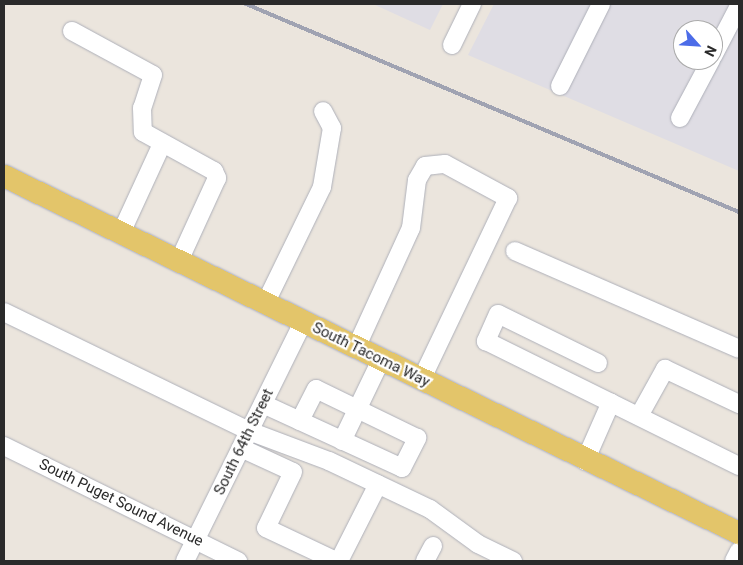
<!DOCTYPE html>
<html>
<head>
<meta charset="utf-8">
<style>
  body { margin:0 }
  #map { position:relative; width:743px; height:565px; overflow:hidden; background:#ebe5dd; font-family:Roboto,sans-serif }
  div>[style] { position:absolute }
  .industrial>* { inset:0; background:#dfdde4 }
  .roads { filter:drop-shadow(0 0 1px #aeb0b9) drop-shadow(0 0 1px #aeb0b9) }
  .minor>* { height:18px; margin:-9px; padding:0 9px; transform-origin:9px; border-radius:9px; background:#fff }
  .major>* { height:22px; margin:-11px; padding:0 11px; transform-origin:11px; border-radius:11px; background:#e3c56a }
  .rail>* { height:4px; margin:-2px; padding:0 2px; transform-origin:2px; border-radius:2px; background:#a0a3b2 }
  span { translate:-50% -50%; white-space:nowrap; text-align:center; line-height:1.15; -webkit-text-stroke:4.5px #fff; paint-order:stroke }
  .street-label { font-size:15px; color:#2a2a2a }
  .frame { position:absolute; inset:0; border:5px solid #2a2a2a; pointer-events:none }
  .north { position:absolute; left:673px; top:20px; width:50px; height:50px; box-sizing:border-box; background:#fff; border:1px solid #aaa; border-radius:50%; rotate:116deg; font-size:14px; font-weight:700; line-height:20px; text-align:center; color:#2a2a2a }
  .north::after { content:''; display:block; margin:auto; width:18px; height:22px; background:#4c6ce8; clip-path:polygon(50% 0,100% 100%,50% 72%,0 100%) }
</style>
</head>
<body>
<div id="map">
  <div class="industrial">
    <div style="clip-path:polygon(373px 4px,443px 4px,430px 30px)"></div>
    <div style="clip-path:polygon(evenodd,494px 4px,739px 4px,739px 171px,468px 55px,494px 4px,683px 30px,713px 30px,713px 60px,683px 60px,683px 30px)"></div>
  </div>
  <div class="roads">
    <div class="minor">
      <div style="left:72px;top:31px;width:92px;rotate:28.5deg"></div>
      <div style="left:153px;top:75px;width:35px;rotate:108deg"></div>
      <div style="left:142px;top:108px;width:24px;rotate:88deg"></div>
      <div style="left:143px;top:132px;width:81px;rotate:28.8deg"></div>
      <div style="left:214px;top:171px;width:8px;rotate:67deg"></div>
      <div style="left:217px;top:178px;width:91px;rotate:114.6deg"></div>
      <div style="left:452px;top:45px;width:46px;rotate:-64deg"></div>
      <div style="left:713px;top:56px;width:56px;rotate:-62.5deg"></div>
      <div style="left:560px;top:86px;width:92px;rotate:-63.4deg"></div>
      <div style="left:680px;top:118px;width:66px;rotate:-61.9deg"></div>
      <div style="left:121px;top:233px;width:98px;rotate:-65.3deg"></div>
      <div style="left:515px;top:251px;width:244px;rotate:23.6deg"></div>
      <div style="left:265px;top:304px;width:130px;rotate:-64deg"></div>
      <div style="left:322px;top:187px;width:60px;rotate:-80.4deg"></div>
      <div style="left:332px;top:128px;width:19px;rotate:-118deg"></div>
      <div style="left:4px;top:312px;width:272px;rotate:25.9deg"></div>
      <div style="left:249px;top:431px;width:85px;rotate:20.6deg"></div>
      <div style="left:329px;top:461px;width:112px;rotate:25.4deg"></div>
      <div style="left:430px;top:509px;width:59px;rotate:36.1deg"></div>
      <div style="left:478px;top:544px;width:39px;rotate:26deg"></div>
      <div style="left:356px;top:348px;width:132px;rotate:-65.4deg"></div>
      <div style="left:411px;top:228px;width:48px;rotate:-82.9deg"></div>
      <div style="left:417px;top:180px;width:16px;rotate:-60deg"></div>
      <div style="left:425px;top:166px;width:20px;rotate:-6deg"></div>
      <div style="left:445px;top:164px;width:72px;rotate:28.4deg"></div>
      <div style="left:508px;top:198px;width:202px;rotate:115.5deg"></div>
      <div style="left:598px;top:363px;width:111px;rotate:-153.9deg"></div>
      <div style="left:498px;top:314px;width:30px;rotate:114deg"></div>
      <div style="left:486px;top:341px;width:282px;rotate:26.3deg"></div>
      <div style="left:263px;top:404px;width:153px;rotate:24.7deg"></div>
      <div style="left:402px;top:468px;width:34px;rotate:-63deg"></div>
      <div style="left:417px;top:438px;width:112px;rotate:-154.1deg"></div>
      <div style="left:316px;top:389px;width:36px;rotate:117deg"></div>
      <div style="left:639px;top:416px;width:54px;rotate:-61deg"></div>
      <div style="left:665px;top:369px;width:82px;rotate:25.3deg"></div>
      <div style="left:342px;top:441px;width:90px;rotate:-64.3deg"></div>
      <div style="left:4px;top:446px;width:261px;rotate:26.2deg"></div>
      <div style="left:241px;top:448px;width:57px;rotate:24.8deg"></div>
      <div style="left:293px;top:472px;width:62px;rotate:115.7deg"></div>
      <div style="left:266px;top:528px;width:77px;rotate:25.2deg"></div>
      <div style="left:585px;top:461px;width:64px;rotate:-66.2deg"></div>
      <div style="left:185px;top:561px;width:267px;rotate:-63.7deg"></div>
      <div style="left:339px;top:561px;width:86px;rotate:-63.1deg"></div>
      <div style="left:425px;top:561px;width:17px;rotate:-62deg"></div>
      <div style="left:734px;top:561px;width:11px;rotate:-63deg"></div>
    </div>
    <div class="major">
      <div style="left:4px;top:176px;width:817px;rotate:25.91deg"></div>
    </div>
  </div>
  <div class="rail">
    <div style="left:246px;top:4px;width:535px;rotate:22.88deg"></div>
  </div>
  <div class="street-label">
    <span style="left:371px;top:355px;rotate:26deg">South Tacoma Way</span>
    <span style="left:244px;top:442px;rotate:-64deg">South 64th Street</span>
    <span style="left:121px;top:503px;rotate:26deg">South Puget Sound Avenue</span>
  </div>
  <div class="frame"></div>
  <div class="north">N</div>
</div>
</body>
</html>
